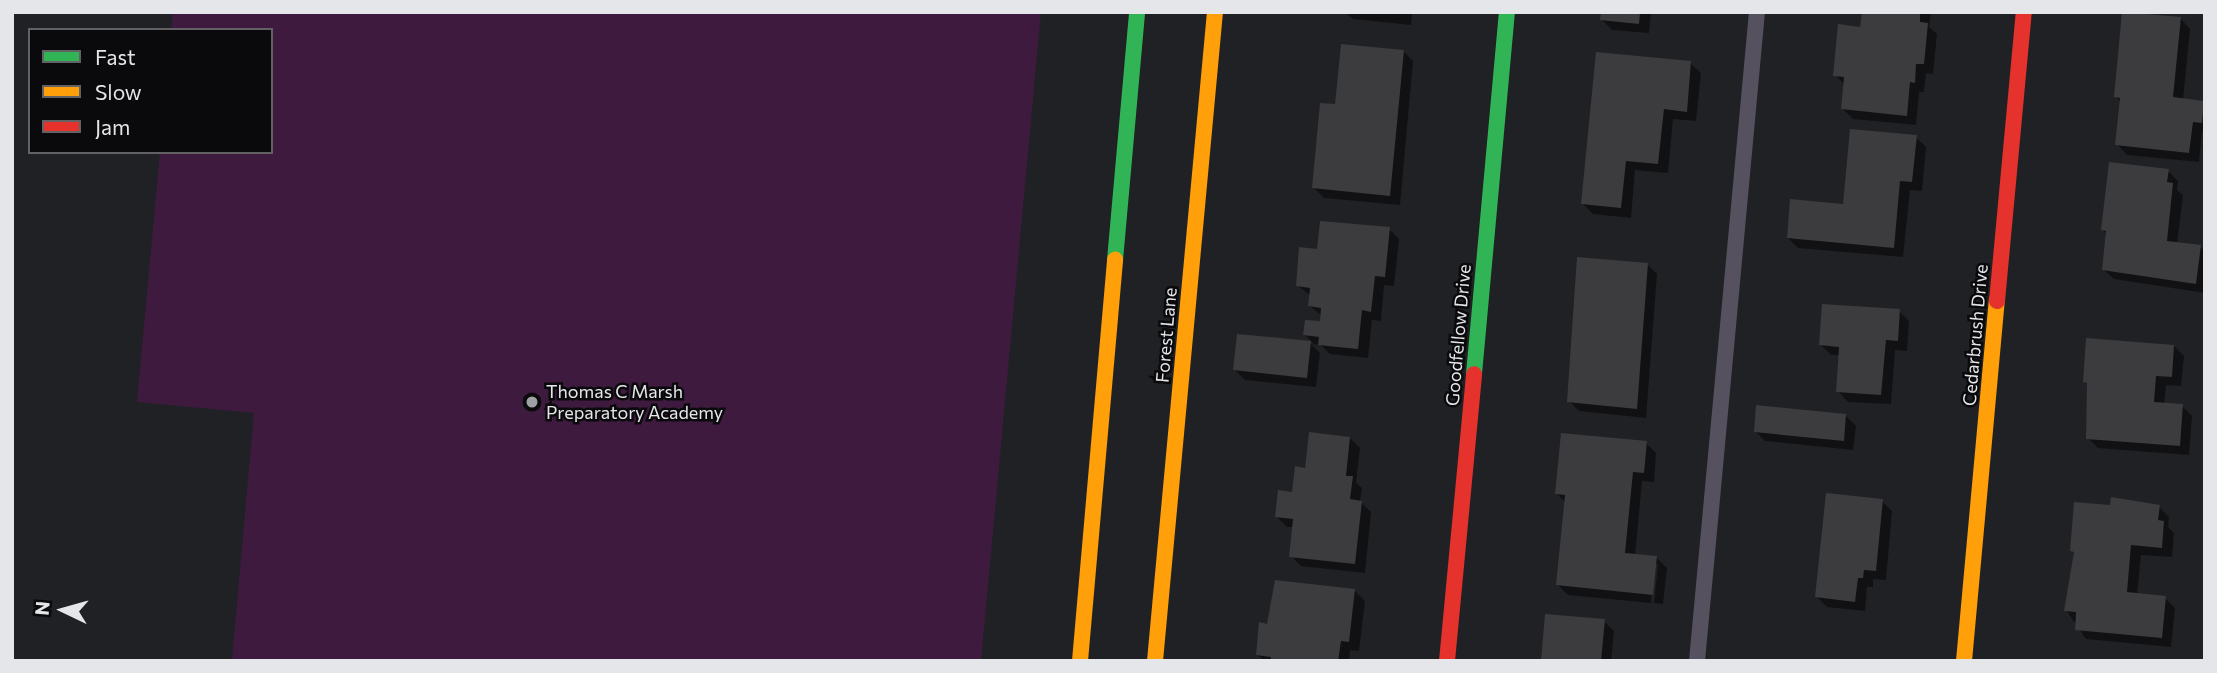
<!DOCTYPE html>
<html>
<head>
<meta charset="utf-8">
<style>
  body { margin:0 }
  #map { position:relative; width:2217px; height:673px; overflow:hidden; background:#202124; font-family:Commissioner,sans-serif }
  div>[style] { position:absolute }
  .green>* { inset:0; background:#3e1b3e }
  .shadow>* { inset:0; background:#0007 }
  .building>* { inset:0; background:#3c3c3f }
  .lane>* { height:16px; margin:-8px; padding:0 8px; transform-origin:8px; border-radius:8px; background:#56515f }
  .fast>* { height:16px; margin:-8px; padding:0 8px; transform-origin:8px; border-radius:8px; background:#30b455 }
  .slow>* { height:16px; margin:-8px; padding:0 8px; transform-origin:8px; border-radius:8px; background:#ff9f0a }
  .jam>* { height:16px; margin:-8px; padding:0 8px; transform-origin:8px; border-radius:8px; background:#e5322d }
  .dots>* { width:19px; height:19px; translate:-50% -50%; box-sizing:border-box; border:4px solid #0a0a0c; border-radius:50% }
  span { translate:-50% -50%; white-space:nowrap; text-align:center; line-height:1.15; -webkit-text-stroke:5px #0a0a0c; paint-order:stroke }
  .street-label { font-size:18px; color:#e5e6e9 }
  .poi-label { font-size:18px; color:#e5e6e9 }
  .left { translate:0 -50%; text-align:left }
  .frame { position:absolute; inset:0; border:14px solid #e5e6e9; pointer-events:none }
  .legend { position:absolute; left:28px; top:28px; width:245px; height:126px; box-sizing:border-box; background:#0a0a0c; border:2px solid #626264; margin:0; padding:9px 12px; list-style:none; font-size:21px; color:#e5e6e9 }
  .legend li { display:flex; align-items:center; gap:14px; height:35px }
  .legend b { width:35px; border:2px solid #626264 }
  .north { position:absolute; left:28px; top:575px; width:70px; height:70px; -webkit-text-stroke:5px #0a0a0c; paint-order:stroke; rotate:275deg; font-size:19px; font-weight:700; line-height:28px; text-align:center; color:#e5e6e9 }
  .north::after { content:''; display:block; margin:auto; width:24px; height:32px; background:#e5e6e9; clip-path:polygon(50% 0,100% 100%,50% 72%,0 100%) }
</style>
</head>
<body>
<div id="map">
  <div class="green">
    <div style="clip-path:polygon(173px 12px,1041px 12px,981px 661px,232px 659px,254px 413px,137px 402px,160px 152px,271px 152px,271px 30px,171px 30px)"></div>
  </div>
  <div class="shadow">
    <div style="clip-path:polygon(1345px 12px,1412px 12px,1411px 25px,1353px 19px)"></div>
    <div style="clip-path:polygon(1603px 12px,1651px 12px,1649px 33px,1612px 30px,1602px 20px)"></div>
    <div style="clip-path:polygon(1863px 12px,1931px 12px,1929px 27px,1937px 34px,1933px 74px,1926px 73px,1924px 92px,1919px 92px,1916px 125px,1853px 119px,1843px 109px,1845px 85px,1835px 75px,1862px 29px)"></div>
    <div style="clip-path:polygon(2180px 18px,2190px 29px,2183px 100px,2205px 103px,2205px 131px,2202px 131px,2199px 162px,2127px 155px,2117px 144px,2121px 102px,2116px 97px)"></div>
    <div style="clip-path:polygon(1403px 51px,1413px 61px,1400px 205px,1324px 198px,1314px 188px,1337px 106px)"></div>
    <div style="clip-path:polygon(1690px 63px,1701px 73px,1696px 121px,1673px 119px,1668px 173px,1635px 170px,1631px 218px,1593px 214px,1583px 204px)"></div>
    <div style="clip-path:polygon(1916px 137px,1926px 147px,1922px 191px,1910px 190px,1903px 257px,1798px 248px,1788px 238px,1844px 206px)"></div>
    <div style="clip-path:polygon(2168px 171px,2178px 181px,2177px 190px,2183px 195px,2177px 244px,2200px 247px,2205px 251px,2205px 293px,2114px 279px,2103px 269px,2107px 235px,2103px 230px)"></div>
    <div style="clip-path:polygon(1389px 229px,1399px 239px,1394px 286px,1384px 285px,1381px 321px,1372px 320px,1368px 358px,1330px 354px,1321px 345px,1311px 344px,1320px 353px,1316px 387px,1245px 380px,1235px 370px,1239px 336px,1314px 344px,1305px 335px,1322px 323px,1322px 316px,1310px 306px,1311px 296px,1298px 286px,1319px 251px)"></div>
    <div style="clip-path:polygon(1647px 264px,1657px 274px,1646px 418px,1579px 411px,1569px 401px)"></div>
    <div style="clip-path:polygon(1899px 311px,1909px 321px,1907px 351px,1895px 350px,1891px 404px,1848px 402px,1838px 391px,1840px 355px,1831px 355px,1821px 345px)"></div>
    <div style="clip-path:polygon(2174px 346px,2184px 356px,2181px 386px,2166px 385px,2164px 405px,2182px 406px,2192px 416px,2189px 455px,2098px 448px,2088px 438px,2089px 386px,2085px 382px)"></div>
    <div style="clip-path:polygon(1846px 416px,1856px 426px,1853px 450px,1765px 441px,1755px 431px)"></div>
    <div style="clip-path:polygon(1350px 438px,1360px 448px,1356px 483px,1362px 488px,1360px 501px,1371px 512px,1365px 573px,1301px 566px,1291px 556px,1294px 527px,1287px 527px,1277px 517px,1307px 470px)"></div>
    <div style="clip-path:polygon(1646px 443px,1656px 453px,1654px 482px,1642px 481px,1635px 556px,1657px 558px,1667px 568px,1663px 604px,1654px 603px,1658px 564px,1655px 564px,1651px 603px,1568px 595px,1558px 585px,1566px 503px,1557px 494px)"></div>
    <div style="clip-path:polygon(1882px 501px,1892px 511px,1886px 580px,1873px 579px,1873px 587px,1867px 587px,1865px 611px,1827px 607px,1817px 597px)"></div>
    <div style="clip-path:polygon(2159px 507px,2169px 517px,2168px 527px,2174px 533px,2172px 557px,2141px 555px,2137px 595px,2165px 598px,2175px 608px,2171px 647px,2086px 639px,2066px 610px,2075px 554px,2072px 551px)"></div>
    <div style="clip-path:polygon(1355px 591px,1365px 601px,1359px 651px,1350px 650px,1349px 661px,1264px 661px,1257px 654px,1268px 625px)"></div>
    <div style="clip-path:polygon(1604px 621px,1614px 631px,1611px 661px,1543px 661px)"></div>
  </div>
  <div class="building">
    <div style="clip-path:polygon(1601px 12px,1640px 12px,1639px 24px,1600px 20px)"></div>
    <div style="clip-path:polygon(1862px 12px,1920px 12px,1920px 22px,1928px 23px,1924px 64px,1916px 64px,1915px 83px,1910px 82px,1907px 116px,1841px 109px,1844px 77px,1833px 76px,1838px 24px,1860px 27px)"></div>
    <div style="clip-path:polygon(2122px 12px,2181px 17px,2173px 97px,2204px 101px,2202px 123px,2193px 122px,2189px 153px,2115px 145px,2120px 98px,2114px 97px)"></div>
    <div style="clip-path:polygon(1341px 44px,1404px 50px,1390px 196px,1312px 188px,1320px 103px,1335px 104px)"></div>
    <div style="clip-path:polygon(1596px 52px,1691px 61px,1687px 112px,1664px 109px,1658px 164px,1626px 161px,1621px 208px,1581px 204px)"></div>
    <div style="clip-path:polygon(1850px 129px,1917px 135px,1912px 182px,1900px 181px,1894px 248px,1787px 238px,1790px 199px,1843px 204px)"></div>
    <div style="clip-path:polygon(2109px 162px,2169px 169px,2167px 182px,2173px 183px,2167px 241px,2201px 245px,2196px 284px,2102px 270px,2106px 231px,2101px 230px)"></div>
    <div style="clip-path:polygon(1320px 221px,1390px 227px,1385px 277px,1375px 276px,1371px 312px,1362px 310px,1358px 349px,1318px 345px,1319px 337px,1303px 335px,1305px 320px,1320px 321px,1321px 308px,1308px 306px,1310px 288px,1296px 286px,1299px 247px,1317px 249px)"></div>
    <div style="clip-path:polygon(1577px 257px,1648px 263px,1637px 409px,1567px 402px)"></div>
    <div style="clip-path:polygon(1822px 304px,1900px 309px,1898px 341px,1886px 340px,1881px 395px,1836px 392px,1839px 347px,1819px 345px)"></div>
    <div style="clip-path:polygon(1237px 334px,1311px 341px,1307px 378px,1233px 370px)"></div>
    <div style="clip-path:polygon(2086px 338px,2174px 345px,2172px 377px,2156px 376px,2154px 402px,2183px 404px,2180px 446px,2086px 439px,2087px 383px,2083px 382px)"></div>
    <div style="clip-path:polygon(1756px 405px,1846px 414px,1844px 441px,1754px 432px)"></div>
    <div style="clip-path:polygon(1309px 432px,1350px 437px,1346px 476px,1353px 476px,1350px 499px,1362px 501px,1355px 564px,1289px 557px,1293px 519px,1275px 517px,1278px 490px,1292px 492px,1295px 466px,1305px 468px)"></div>
    <div style="clip-path:polygon(1561px 433px,1647px 441px,1644px 473px,1633px 472px,1625px 553px,1657px 556px,1653px 595px,1556px 585px,1565px 495px,1555px 494px)"></div>
    <div style="clip-path:polygon(1826px 493px,1883px 499px,1876px 571px,1864px 570px,1863px 578px,1858px 578px,1855px 602px,1815px 597px)"></div>
    <div style="clip-path:polygon(2111px 497px,2160px 505px,2158px 520px,2164px 521px,2162px 548px,2131px 545px,2127px 592px,2166px 596px,2162px 638px,2075px 630px,2076px 612px,2064px 611px,2074px 552px,2070px 551px,2074px 502px,2110px 505px)"></div>
    <div style="clip-path:polygon(1275px 580px,1355px 589px,1349px 642px,1341px 641px,1338px 661px,1271px 661px,1271px 657px,1256px 655px,1259px 622px,1267px 624px)"></div>
    <div style="clip-path:polygon(1545px 614px,1605px 619px,1601px 661px,1541px 661px)"></div>
  </div>
  <div class="lane">
    <div style="left:1697px;top:661px;width:652px;rotate:-84.72deg"></div>
  </div>
  <div class="fast">
    <div style="left:1115px;top:260px;width:249px;rotate:-84.9deg"></div>
    <div style="left:1474px;top:374px;width:364px;rotate:-84.8deg"></div>
  </div>
  <div class="slow">
    <div style="left:1080px;top:661px;width:403px;rotate:-85deg"></div>
    <div style="left:1155px;top:661px;width:652px;rotate:-84.72deg"></div>
    <div style="left:1964px;top:661px;width:362px;rotate:-84.8deg"></div>
  </div>
  <div class="jam">
    <div style="left:1997px;top:301px;width:290px;rotate:-84.7deg"></div>
    <div style="left:1447px;top:661px;width:288px;rotate:-84.6deg"></div>
  </div>
  <div class="dots">
    <div style="left:532px;top:402px;background:#a0a1a4"></div>
  </div>
  <div class="street-label">
    <span style="left:1166px;top:335px;rotate:-85deg">Forest Lane</span>
    <span style="left:1458px;top:335px;rotate:-85deg">Goodfellow Drive</span>
    <span style="left:1975px;top:335px;rotate:-85deg">Cedarbrush Drive</span>
  </div>
  <div class="poi-label">
    <span class="left" style="left:546px;top:402px">Thomas C Marsh<br>Preparatory Academy</span>
  </div>
  <div class="frame"></div>
  <ul class="legend">
  <li><b style="height:9px;background:#30b455"></b>Fast</li>
  <li><b style="height:9px;background:#ff9f0a"></b>Slow</li>
  <li><b style="height:9px;background:#e5322d"></b>Jam</li>
  </ul>
  <div class="north">N</div>
</div>
</body>
</html>
